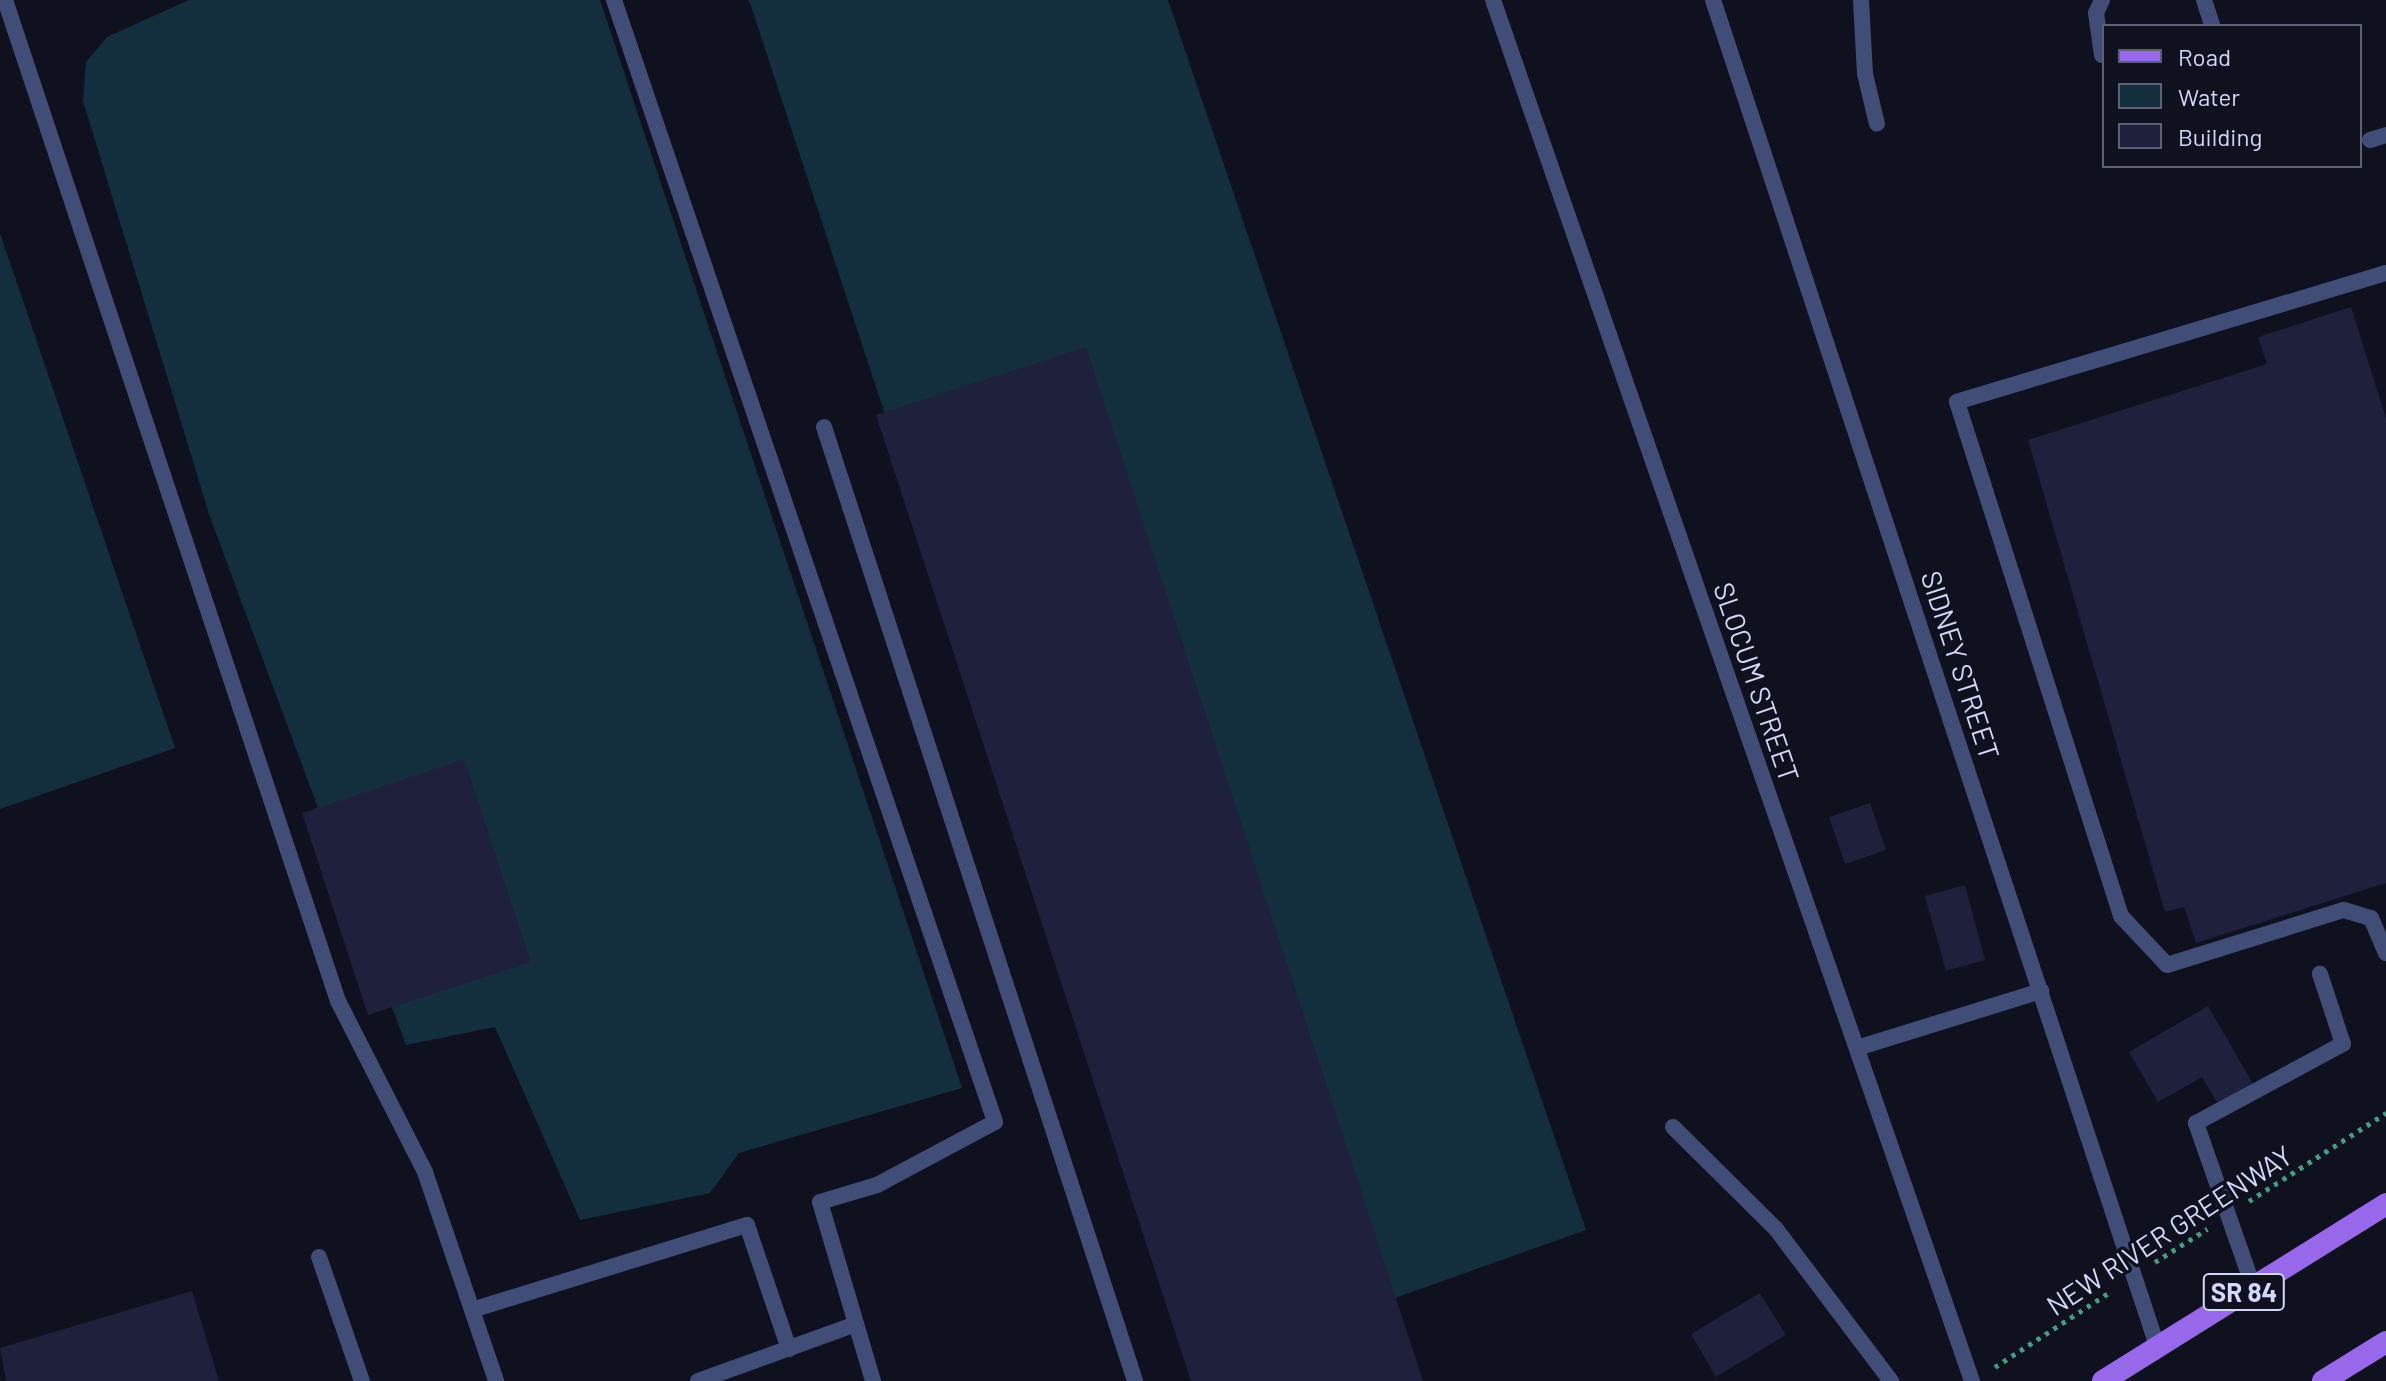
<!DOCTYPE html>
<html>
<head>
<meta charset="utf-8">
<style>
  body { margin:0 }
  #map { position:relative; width:2386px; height:1381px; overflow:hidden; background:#0f111e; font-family:Barlow,sans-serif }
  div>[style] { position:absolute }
  .water>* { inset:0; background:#132f3e }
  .building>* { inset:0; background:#1e203c }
  .path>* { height:5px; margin-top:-2.5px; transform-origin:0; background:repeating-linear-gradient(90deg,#3da181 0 4px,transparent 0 10px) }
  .service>* { height:16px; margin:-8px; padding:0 8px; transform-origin:8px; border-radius:8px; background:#404d77 }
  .minor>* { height:16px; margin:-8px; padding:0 8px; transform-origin:8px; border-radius:8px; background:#404d77 }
  .primary>* { height:22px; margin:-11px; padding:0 11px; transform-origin:11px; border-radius:11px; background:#9768ea }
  span { translate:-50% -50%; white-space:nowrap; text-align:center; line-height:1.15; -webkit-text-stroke:7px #0f111e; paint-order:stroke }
  .shield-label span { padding:2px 6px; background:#0f111e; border:2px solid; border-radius:6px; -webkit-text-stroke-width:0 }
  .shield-label { font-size:26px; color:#d2d8f9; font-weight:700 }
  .street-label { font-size:28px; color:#d2d8f9 }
  .legend { position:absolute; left:2102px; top:24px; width:260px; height:144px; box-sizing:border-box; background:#0f111e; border:2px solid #5d6176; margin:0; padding:10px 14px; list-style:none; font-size:24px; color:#d2d8f9 }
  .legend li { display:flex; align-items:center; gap:16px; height:40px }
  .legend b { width:40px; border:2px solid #5d6176 }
</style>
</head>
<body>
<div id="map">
  <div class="water">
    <div style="clip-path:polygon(189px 0,600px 0,962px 1088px,739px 1153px,710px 1193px,580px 1220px,495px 1027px,406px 1045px,210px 517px,83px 101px,86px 62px,107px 37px)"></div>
    <div style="clip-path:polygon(749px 0,1168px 0,1586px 1230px,1198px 1368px)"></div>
    <div style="clip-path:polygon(0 233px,175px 748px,0 809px)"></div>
  </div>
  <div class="building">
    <div style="clip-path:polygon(2351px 307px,2386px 418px,2386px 883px,2196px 943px,2184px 907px,2165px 912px,2028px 440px,2267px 364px,2258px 337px)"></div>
    <div style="clip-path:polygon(1086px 347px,1423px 1381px,1191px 1381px,876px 415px)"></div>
    <div style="clip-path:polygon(464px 759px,531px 962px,368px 1015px,302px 813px)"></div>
    <div style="clip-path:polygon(1870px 803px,1886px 850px,1845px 864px,1829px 817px)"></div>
    <div style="clip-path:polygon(1965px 885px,1985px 960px,1946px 971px,1925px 896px)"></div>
    <div style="clip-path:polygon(2208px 1006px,2260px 1096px,2225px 1116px,2202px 1077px,2158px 1102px,2129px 1052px)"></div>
    <div style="clip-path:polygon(192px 1291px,219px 1381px,6px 1381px,0 1348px)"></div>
    <div style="clip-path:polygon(1760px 1293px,1786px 1335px,1716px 1377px,1691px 1334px)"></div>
  </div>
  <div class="path">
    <div style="left:2249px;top:1201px;width:163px;rotate:-32.7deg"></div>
    <div style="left:2155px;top:1262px;width:62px;rotate:-32.4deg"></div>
    <div style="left:1995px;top:1367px;width:137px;rotate:-33.1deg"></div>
  </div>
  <div class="service">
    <div style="left:5px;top:0;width:1055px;rotate:71.6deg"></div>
    <div style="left:338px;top:1001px;width:192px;rotate:63deg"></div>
    <div style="left:425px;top:1172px;width:221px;rotate:71.2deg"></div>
    <div style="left:614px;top:0;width:1185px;rotate:71.24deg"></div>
    <div style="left:995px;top:1122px;width:134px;rotate:151.9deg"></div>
    <div style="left:877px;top:1185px;width:59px;rotate:163.4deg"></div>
    <div style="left:820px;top:1202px;width:187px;rotate:73.5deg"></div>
    <div style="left:1861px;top:0;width:74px;rotate:86.9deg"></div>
    <div style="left:1865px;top:74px;width:51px;rotate:76.5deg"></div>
    <div style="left:2204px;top:0;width:25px;rotate:72deg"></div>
    <div style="left:2102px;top:55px;width:42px;rotate:-98.1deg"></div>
    <div style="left:2096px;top:13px;width:14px;rotate:-65deg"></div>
    <div style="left:2370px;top:140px;width:17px;rotate:-17deg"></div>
    <div style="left:2386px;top:273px;width:448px;rotate:163.3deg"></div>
    <div style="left:1957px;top:402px;width:540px;rotate:72.3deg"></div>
    <div style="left:2121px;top:916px;width:67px;rotate:46.8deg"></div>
    <div style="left:2167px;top:965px;width:185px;rotate:-17.3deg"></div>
    <div style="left:2344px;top:910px;width:28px;rotate:17deg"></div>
    <div style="left:2371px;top:918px;width:38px;rotate:67deg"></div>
    <div style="left:1857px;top:1048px;width:193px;rotate:-17.2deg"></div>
    <div style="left:1673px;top:1127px;width:145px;rotate:44.7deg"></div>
    <div style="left:1776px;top:1229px;width:191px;rotate:52.9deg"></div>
    <div style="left:319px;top:1257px;width:131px;rotate:70.9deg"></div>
    <div style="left:2253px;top:1286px;width:173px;rotate:-109.3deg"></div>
    <div style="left:2196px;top:1123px;width:167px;rotate:-28.3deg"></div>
    <div style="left:2343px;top:1044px;width:74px;rotate:-108.2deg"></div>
    <div style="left:472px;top:1310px;width:288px;rotate:-17.2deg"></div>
    <div style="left:747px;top:1225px;width:131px;rotate:71.3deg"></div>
    <div style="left:698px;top:1381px;width:168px;rotate:-19.8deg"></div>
  </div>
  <div class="minor">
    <div style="left:1493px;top:0;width:1462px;rotate:70.87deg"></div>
    <div style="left:1713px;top:0;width:1417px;rotate:71.74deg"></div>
    <div style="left:824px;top:427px;width:1003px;rotate:71.94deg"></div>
  </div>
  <div class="primary">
    <div style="left:2103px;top:1381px;width:334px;rotate:-32deg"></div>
    <div style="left:2323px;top:1381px;width:74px;rotate:-31.8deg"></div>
  </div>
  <div class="shield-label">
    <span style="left:2244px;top:1292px">SR 84</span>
  </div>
  <div class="street-label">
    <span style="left:1961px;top:665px;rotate:72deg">SIDNEY STREET</span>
    <span style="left:1757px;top:682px;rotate:71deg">SLOCUM STREET</span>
    <span style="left:2169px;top:1230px;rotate:-33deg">NEW RIVER GREENWAY</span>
  </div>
  <ul class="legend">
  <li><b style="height:10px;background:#9768ea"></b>Road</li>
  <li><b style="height:22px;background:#132f3e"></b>Water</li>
  <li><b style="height:22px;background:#1e203c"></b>Building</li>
  </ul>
</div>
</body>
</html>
